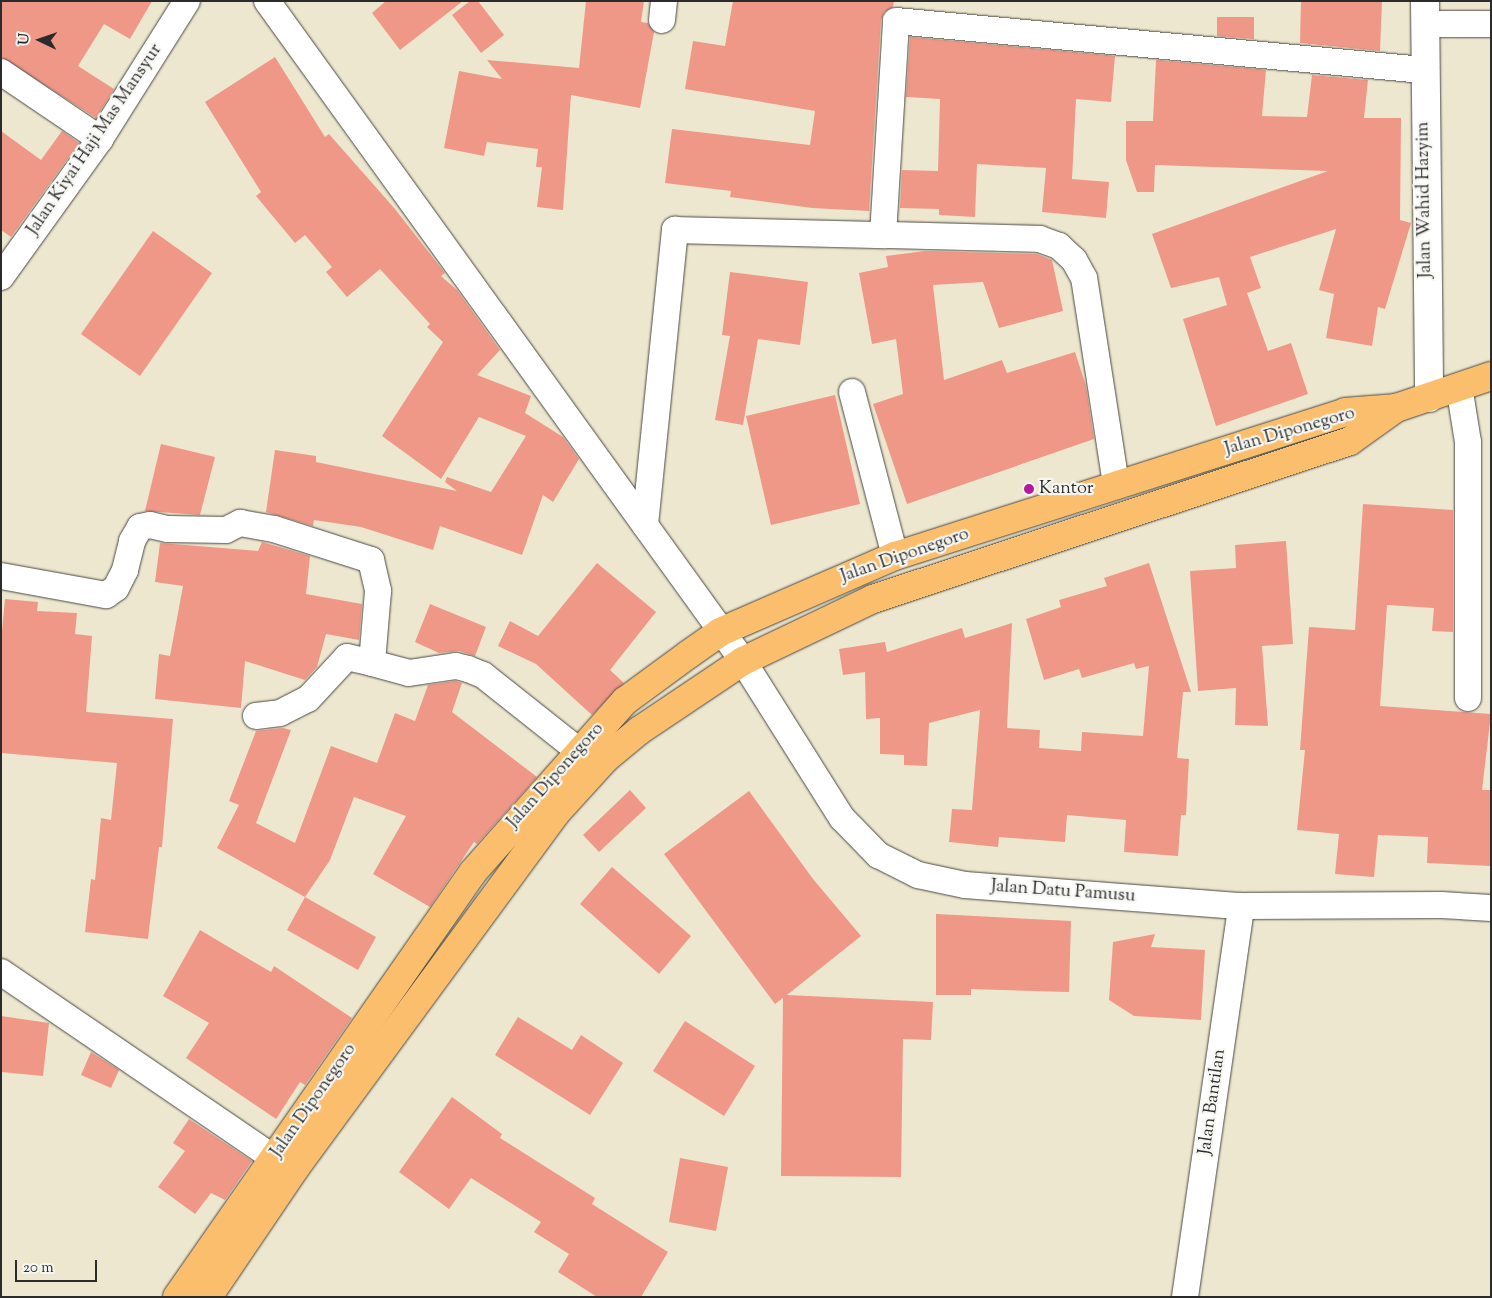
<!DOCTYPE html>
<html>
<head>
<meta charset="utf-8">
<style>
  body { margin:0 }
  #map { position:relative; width:1492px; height:1298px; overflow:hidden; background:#eee7cf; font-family:"Sorts Mill Goudy",serif }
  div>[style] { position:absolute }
  .building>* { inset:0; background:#ef9888 }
  .roads { filter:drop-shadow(0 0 1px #484744) drop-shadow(0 0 1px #484744) }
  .minor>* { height:26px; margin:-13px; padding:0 13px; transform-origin:13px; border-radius:13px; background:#fff }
  .tertiary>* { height:28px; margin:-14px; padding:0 14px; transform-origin:14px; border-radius:14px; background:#fff }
  .trunk>* { height:28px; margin:-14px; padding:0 14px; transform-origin:14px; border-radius:14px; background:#fabe6d }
  .dots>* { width:14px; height:14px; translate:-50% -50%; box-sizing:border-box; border:2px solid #f6f6f2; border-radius:50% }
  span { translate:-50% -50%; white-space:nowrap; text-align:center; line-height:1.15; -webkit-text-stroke:4.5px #f6f6f2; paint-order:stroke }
  .street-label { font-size:18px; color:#2b2b2b }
  .poi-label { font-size:18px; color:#2b2b2b }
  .left { translate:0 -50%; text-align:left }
  .frame { position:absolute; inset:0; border:2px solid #2b2b2b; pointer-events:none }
  .north { position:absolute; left:15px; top:15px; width:50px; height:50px; -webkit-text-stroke:4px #f6f6f2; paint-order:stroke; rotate:273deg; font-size:14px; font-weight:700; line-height:20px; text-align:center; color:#2b2b2b }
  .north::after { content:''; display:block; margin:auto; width:18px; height:22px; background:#2b2b2b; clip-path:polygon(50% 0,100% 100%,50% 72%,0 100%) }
  .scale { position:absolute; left:15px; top:1260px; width:82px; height:22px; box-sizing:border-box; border:2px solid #2b2b2b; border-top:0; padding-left:6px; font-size:15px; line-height:18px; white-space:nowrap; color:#2b2b2b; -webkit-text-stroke:4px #f6f6f2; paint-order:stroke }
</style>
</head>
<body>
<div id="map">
  <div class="building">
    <div style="clip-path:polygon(1px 1px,152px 1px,130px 39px,104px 24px,78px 66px,114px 89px,96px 118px,1px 57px)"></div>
    <div style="clip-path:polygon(386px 1px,463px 1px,400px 50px,372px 13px)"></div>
    <div style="clip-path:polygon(470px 1px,478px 1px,504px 35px,481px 53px,452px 15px)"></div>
    <div style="clip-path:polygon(586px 1px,644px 1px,641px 22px,648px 23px,654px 32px,640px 108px,571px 95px,563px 210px,537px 207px,542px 167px,536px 167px,538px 149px,487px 142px,484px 156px,444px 148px,459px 71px,502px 79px,487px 60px,579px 68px)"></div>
    <div style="clip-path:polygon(733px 1px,894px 1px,893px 7px,884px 12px,881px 20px,869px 211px,812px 208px,730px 197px,731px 191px,665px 183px,672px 129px,810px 145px,815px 111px,685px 89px,693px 41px,725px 46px)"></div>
    <div style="clip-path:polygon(1301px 1px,1382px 1px,1380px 51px,1300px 43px)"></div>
    <div style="clip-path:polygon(1217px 17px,1254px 17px,1254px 39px,1217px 36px)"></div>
    <div style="clip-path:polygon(910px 37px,1115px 56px,1111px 102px,1076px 99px,1072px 179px,1109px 182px,1106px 218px,1042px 212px,1046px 168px,977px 164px,975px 217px,939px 215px,939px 209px,900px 208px,902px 170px,938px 171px,940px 99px,906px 97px)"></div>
    <div style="clip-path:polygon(275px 57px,325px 137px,329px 134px,395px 209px,445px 273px,441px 276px,457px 290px,500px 350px,477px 375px,531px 396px,525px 413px,563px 437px,579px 459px,553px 502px,543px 495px,522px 555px,440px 526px,433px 550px,361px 527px,314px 520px,313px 526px,266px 512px,275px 450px,316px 456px,316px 462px,457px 491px,445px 482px,447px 477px,491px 492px,526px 436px,479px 417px,441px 479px,382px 436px,443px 342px,427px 327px,430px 324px,380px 269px,347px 297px,326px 272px,332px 267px,305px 235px,295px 243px,256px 196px,261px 192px,205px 102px)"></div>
    <div style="clip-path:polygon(1156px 60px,1266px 70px,1262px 116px,1307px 117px,1312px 75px,1368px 80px,1364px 118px,1401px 118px,1400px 220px,1411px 223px,1385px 309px,1378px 307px,1372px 346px,1326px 338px,1334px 294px,1319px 290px,1336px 229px,1250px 257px,1261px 288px,1247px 293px,1268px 351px,1291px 343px,1308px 394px,1216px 426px,1183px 319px,1227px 305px,1219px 277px,1171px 288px,1152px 234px,1328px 171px,1155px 165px,1154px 192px,1137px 192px,1126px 160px,1126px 121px,1153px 121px)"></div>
    <div style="clip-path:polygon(1px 131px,41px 160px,62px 131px,79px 143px,11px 237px,1px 230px)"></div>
    <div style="clip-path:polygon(153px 231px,212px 273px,140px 376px,81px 334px)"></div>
    <div style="clip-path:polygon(925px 251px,1037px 254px,1052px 260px,1063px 311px,999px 328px,983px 282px,933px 285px,944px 380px,1002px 360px,1007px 373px,1075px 352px,1086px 386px,1094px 439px,907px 504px,873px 404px,903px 394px,896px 339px,872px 344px,859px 273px,888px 267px,886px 256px)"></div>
    <div style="clip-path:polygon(730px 272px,808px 282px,800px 345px,758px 339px,743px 425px,715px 420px,730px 336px,722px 335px)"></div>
    <div style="clip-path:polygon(835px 395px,860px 504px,771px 525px,746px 416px)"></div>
    <div style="clip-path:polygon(161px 444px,215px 457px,200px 515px,145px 511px)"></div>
    <div style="clip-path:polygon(1363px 504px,1453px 510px,1453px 632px,1432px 631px,1434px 608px,1387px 605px,1380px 706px,1491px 714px,1482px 790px,1491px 790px,1491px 866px,1427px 863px,1428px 837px,1378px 835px,1374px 877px,1335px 874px,1339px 834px,1297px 830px,1305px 750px,1300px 750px,1309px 627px,1355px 630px)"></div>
    <div style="clip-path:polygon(1286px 541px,1293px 644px,1262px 646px,1268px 726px,1235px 725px,1236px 688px,1198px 691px,1190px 571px,1236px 568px,1235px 545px)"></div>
    <div style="clip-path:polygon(262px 542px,310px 556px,306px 594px,362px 604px,359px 640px,326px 634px,317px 667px,305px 680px,245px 661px,241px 708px,155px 699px,159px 654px,170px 656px,183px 586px,155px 582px,160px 543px,258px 551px)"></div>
    <div style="clip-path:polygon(597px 563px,656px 612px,610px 670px,624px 683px,592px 715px,536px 664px,498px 646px,510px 621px,538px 636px)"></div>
    <div style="clip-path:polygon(1149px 563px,1191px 692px,1183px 692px,1177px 758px,1189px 759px,1186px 815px,1181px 815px,1178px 856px,1124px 852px,1126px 820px,1067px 815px,1065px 842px,999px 837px,998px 847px,949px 842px,952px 809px,972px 810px,980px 710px,929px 723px,927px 766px,904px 765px,904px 755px,880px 754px,880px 718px,866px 719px,865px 672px,843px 675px,839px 649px,885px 642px,887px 652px,962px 628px,965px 638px,1012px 623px,1007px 728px,1040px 730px,1039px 748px,1081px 751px,1082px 732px,1143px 736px,1149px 666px,1136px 669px,1134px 663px,1082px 678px,1079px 669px,1044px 680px,1026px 619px,1061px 607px,1059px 600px,1107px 586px,1104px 578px)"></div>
    <div style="clip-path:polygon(5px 599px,38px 602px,37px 611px,77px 613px,75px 634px,92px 636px,86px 712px,173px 719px,162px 847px,159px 847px,148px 939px,85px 932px,91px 879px,95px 880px,101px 818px,111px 820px,117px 763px,1px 753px,1px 642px)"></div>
    <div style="clip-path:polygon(430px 604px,486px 627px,475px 656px,459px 651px,439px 653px,415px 642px)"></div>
    <div style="clip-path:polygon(455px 681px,462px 683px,452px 712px,537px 777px,477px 844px,474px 842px,430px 907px,373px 874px,406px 816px,354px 797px,330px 860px,305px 897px,376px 937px,358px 970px,287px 930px,305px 897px,217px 848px,239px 805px,229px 801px,256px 731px,283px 728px,291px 730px,256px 823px,295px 843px,331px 746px,377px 763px,395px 713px,415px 721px,428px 685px)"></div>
    <div style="clip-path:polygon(630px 790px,646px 808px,599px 852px,583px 835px)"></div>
    <div style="clip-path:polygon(749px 791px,813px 879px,861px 936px,787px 995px,933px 1002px,931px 1040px,903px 1039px,901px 1177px,781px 1176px,783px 998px,775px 1004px,664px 854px)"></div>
    <div style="clip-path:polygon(612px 867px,691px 936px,659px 974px,580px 904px)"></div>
    <div style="clip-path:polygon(936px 914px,1071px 921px,1069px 992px,971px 989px,971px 995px,936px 995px)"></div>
    <div style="clip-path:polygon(200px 930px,271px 972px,274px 966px,352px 1018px,305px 1085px,300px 1082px,276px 1119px,186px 1058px,209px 1023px,163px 996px)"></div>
    <div style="clip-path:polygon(1155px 934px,1151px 947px,1205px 950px,1201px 1020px,1134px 1016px,1109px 1000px,1113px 942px)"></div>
    <div style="clip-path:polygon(1px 1016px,49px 1023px,43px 1076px,1px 1072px)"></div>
    <div style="clip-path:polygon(518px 1017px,572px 1050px,581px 1035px,623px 1063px,590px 1115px,495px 1055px)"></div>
    <div style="clip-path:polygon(685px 1021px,755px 1066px,724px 1116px,653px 1071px)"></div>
    <div style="clip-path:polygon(91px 1052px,119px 1070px,111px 1088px,81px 1075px)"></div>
    <div style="clip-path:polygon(452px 1097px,502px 1134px,500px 1138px,595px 1198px,592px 1204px,668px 1252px,641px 1297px,597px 1297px,558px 1272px,569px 1254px,534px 1232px,541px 1222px,471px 1178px,449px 1209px,399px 1172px)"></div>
    <div style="clip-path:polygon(189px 1119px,252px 1161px,225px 1200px,211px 1193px,195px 1214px,158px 1187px,185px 1151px,173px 1143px)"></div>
    <div style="clip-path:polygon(680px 1158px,728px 1167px,716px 1231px,669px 1222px)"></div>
  </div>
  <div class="roads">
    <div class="minor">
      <div style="left:267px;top:1px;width:814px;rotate:54.2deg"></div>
      <div style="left:743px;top:661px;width:186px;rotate:57.8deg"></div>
      <div style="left:842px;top:818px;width:52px;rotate:45.8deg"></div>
      <div style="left:878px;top:855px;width:45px;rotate:26.6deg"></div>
      <div style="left:918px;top:875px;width:48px;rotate:12deg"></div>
      <div style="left:965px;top:885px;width:277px;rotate:4.4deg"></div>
      <div style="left:1241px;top:906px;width:200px;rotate:-0.3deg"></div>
      <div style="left:1441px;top:905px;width:50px;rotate:3.4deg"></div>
      <div style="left:662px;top:20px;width:19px;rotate:-84deg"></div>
      <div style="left:1425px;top:24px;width:66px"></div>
      <div style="left:1px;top:72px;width:120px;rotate:34.1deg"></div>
      <div style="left:1px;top:277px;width:170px;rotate:-54.3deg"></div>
      <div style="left:100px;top:139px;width:163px;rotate:-57.8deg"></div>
      <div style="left:1459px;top:386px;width:57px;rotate:80.9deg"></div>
      <div style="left:1468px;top:442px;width:256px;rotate:90deg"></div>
      <div style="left:852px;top:392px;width:170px;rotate:75.3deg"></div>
      <div style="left:1116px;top:484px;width:208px;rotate:-98.8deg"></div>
      <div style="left:1084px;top:278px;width:21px;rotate:-119deg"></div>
      <div style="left:1074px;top:260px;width:21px;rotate:-137deg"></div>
      <div style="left:1059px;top:246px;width:20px;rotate:-160deg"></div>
      <div style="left:1040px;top:239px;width:157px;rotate:-178.5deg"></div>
      <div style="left:883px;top:235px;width:214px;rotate:-86.5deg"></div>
      <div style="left:896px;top:21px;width:529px;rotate:5.31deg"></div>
      <div style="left:645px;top:525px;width:297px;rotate:-84.2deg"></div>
      <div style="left:675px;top:230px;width:208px;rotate:1.4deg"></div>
      <div style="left:1px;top:576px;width:107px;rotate:10.3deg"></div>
      <div style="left:106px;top:595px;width:12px;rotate:-35deg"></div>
      <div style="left:116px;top:588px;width:20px;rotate:-63deg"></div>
      <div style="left:125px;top:570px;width:30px;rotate:-76deg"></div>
      <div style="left:132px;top:541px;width:16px;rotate:-60deg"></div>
      <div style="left:140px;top:527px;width:10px;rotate:-11deg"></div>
      <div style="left:150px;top:525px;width:18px;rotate:13deg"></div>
      <div style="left:168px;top:529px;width:58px;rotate:1deg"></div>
      <div style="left:226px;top:530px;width:16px;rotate:-27deg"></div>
      <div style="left:240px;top:523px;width:35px;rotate:10deg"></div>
      <div style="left:274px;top:529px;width:102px;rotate:17.7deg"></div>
      <div style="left:371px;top:560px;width:32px;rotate:77deg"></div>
      <div style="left:378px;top:591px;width:72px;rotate:94.8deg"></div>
      <div style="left:372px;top:663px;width:38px;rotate:15deg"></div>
      <div style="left:409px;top:673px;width:48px;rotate:-8.5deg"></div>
      <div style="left:456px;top:666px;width:12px;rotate:14deg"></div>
      <div style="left:468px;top:669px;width:16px;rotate:22deg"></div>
      <div style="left:483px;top:675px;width:122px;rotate:38.4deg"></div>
      <div style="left:256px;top:716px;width:24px;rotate:-7deg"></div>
      <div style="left:280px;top:713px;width:31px;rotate:-27deg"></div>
      <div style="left:308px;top:699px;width:57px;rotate:-47.1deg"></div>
      <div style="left:347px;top:657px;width:26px;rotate:13deg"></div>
      <div style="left:1px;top:972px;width:330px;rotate:34.3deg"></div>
      <div style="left:1185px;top:1297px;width:395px;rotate:-81.8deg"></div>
    </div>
    <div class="tertiary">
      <div style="left:1425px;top:1px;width:397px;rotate:89.4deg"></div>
    </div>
    <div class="trunk">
      <div style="left:177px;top:1297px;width:518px;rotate:-55.14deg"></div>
      <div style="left:473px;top:872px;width:229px;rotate:-48.4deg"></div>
      <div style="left:625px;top:701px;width:79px;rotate:-36.3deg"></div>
      <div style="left:689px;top:654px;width:38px;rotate:-35deg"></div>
      <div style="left:720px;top:632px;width:191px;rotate:-23.5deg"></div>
      <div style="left:895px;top:556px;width:472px;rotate:-17.7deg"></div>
      <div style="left:1345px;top:412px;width:51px;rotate:-4.5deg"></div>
      <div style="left:1396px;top:408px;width:100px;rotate:-18.6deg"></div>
      <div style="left:208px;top:1297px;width:157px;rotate:-55.9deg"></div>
      <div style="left:296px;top:1167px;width:438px;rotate:-53.7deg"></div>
      <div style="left:555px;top:814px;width:74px;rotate:-47.7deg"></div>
      <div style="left:605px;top:759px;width:45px;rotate:-39.6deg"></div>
      <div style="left:640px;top:730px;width:124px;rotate:-33.8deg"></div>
      <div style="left:743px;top:661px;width:144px;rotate:-25.5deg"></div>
      <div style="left:873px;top:599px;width:502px;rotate:-18.33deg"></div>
      <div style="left:1350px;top:441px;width:57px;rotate:-35.7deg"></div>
    </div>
  </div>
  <div class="dots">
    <div style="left:1029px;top:489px;background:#b5179e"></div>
  </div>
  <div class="street-label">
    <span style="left:95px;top:140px;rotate:-56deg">Jalan Kiyai Haji Mas Mansyur</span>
    <span style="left:1425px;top:200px;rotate:-91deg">Jalan Wahid Hazyim</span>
    <span style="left:1290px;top:432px;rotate:-16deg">Jalan Diponegoro</span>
    <span style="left:905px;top:556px;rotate:-19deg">Jalan Diponegoro</span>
    <span style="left:556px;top:776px;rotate:-48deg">Jalan Diponegoro</span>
    <span style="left:1063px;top:892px;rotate:4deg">Jalan Datu Pamusu</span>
    <span style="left:314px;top:1101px;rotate:-55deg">Jalan Diponegoro</span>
    <span style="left:1213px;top:1102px;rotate:-82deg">Jalan Bantilan</span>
  </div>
  <div class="poi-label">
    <span class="left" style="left:1039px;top:489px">Kantor</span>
  </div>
  <div class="frame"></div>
  <div class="north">U</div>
  <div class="scale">20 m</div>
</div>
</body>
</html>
